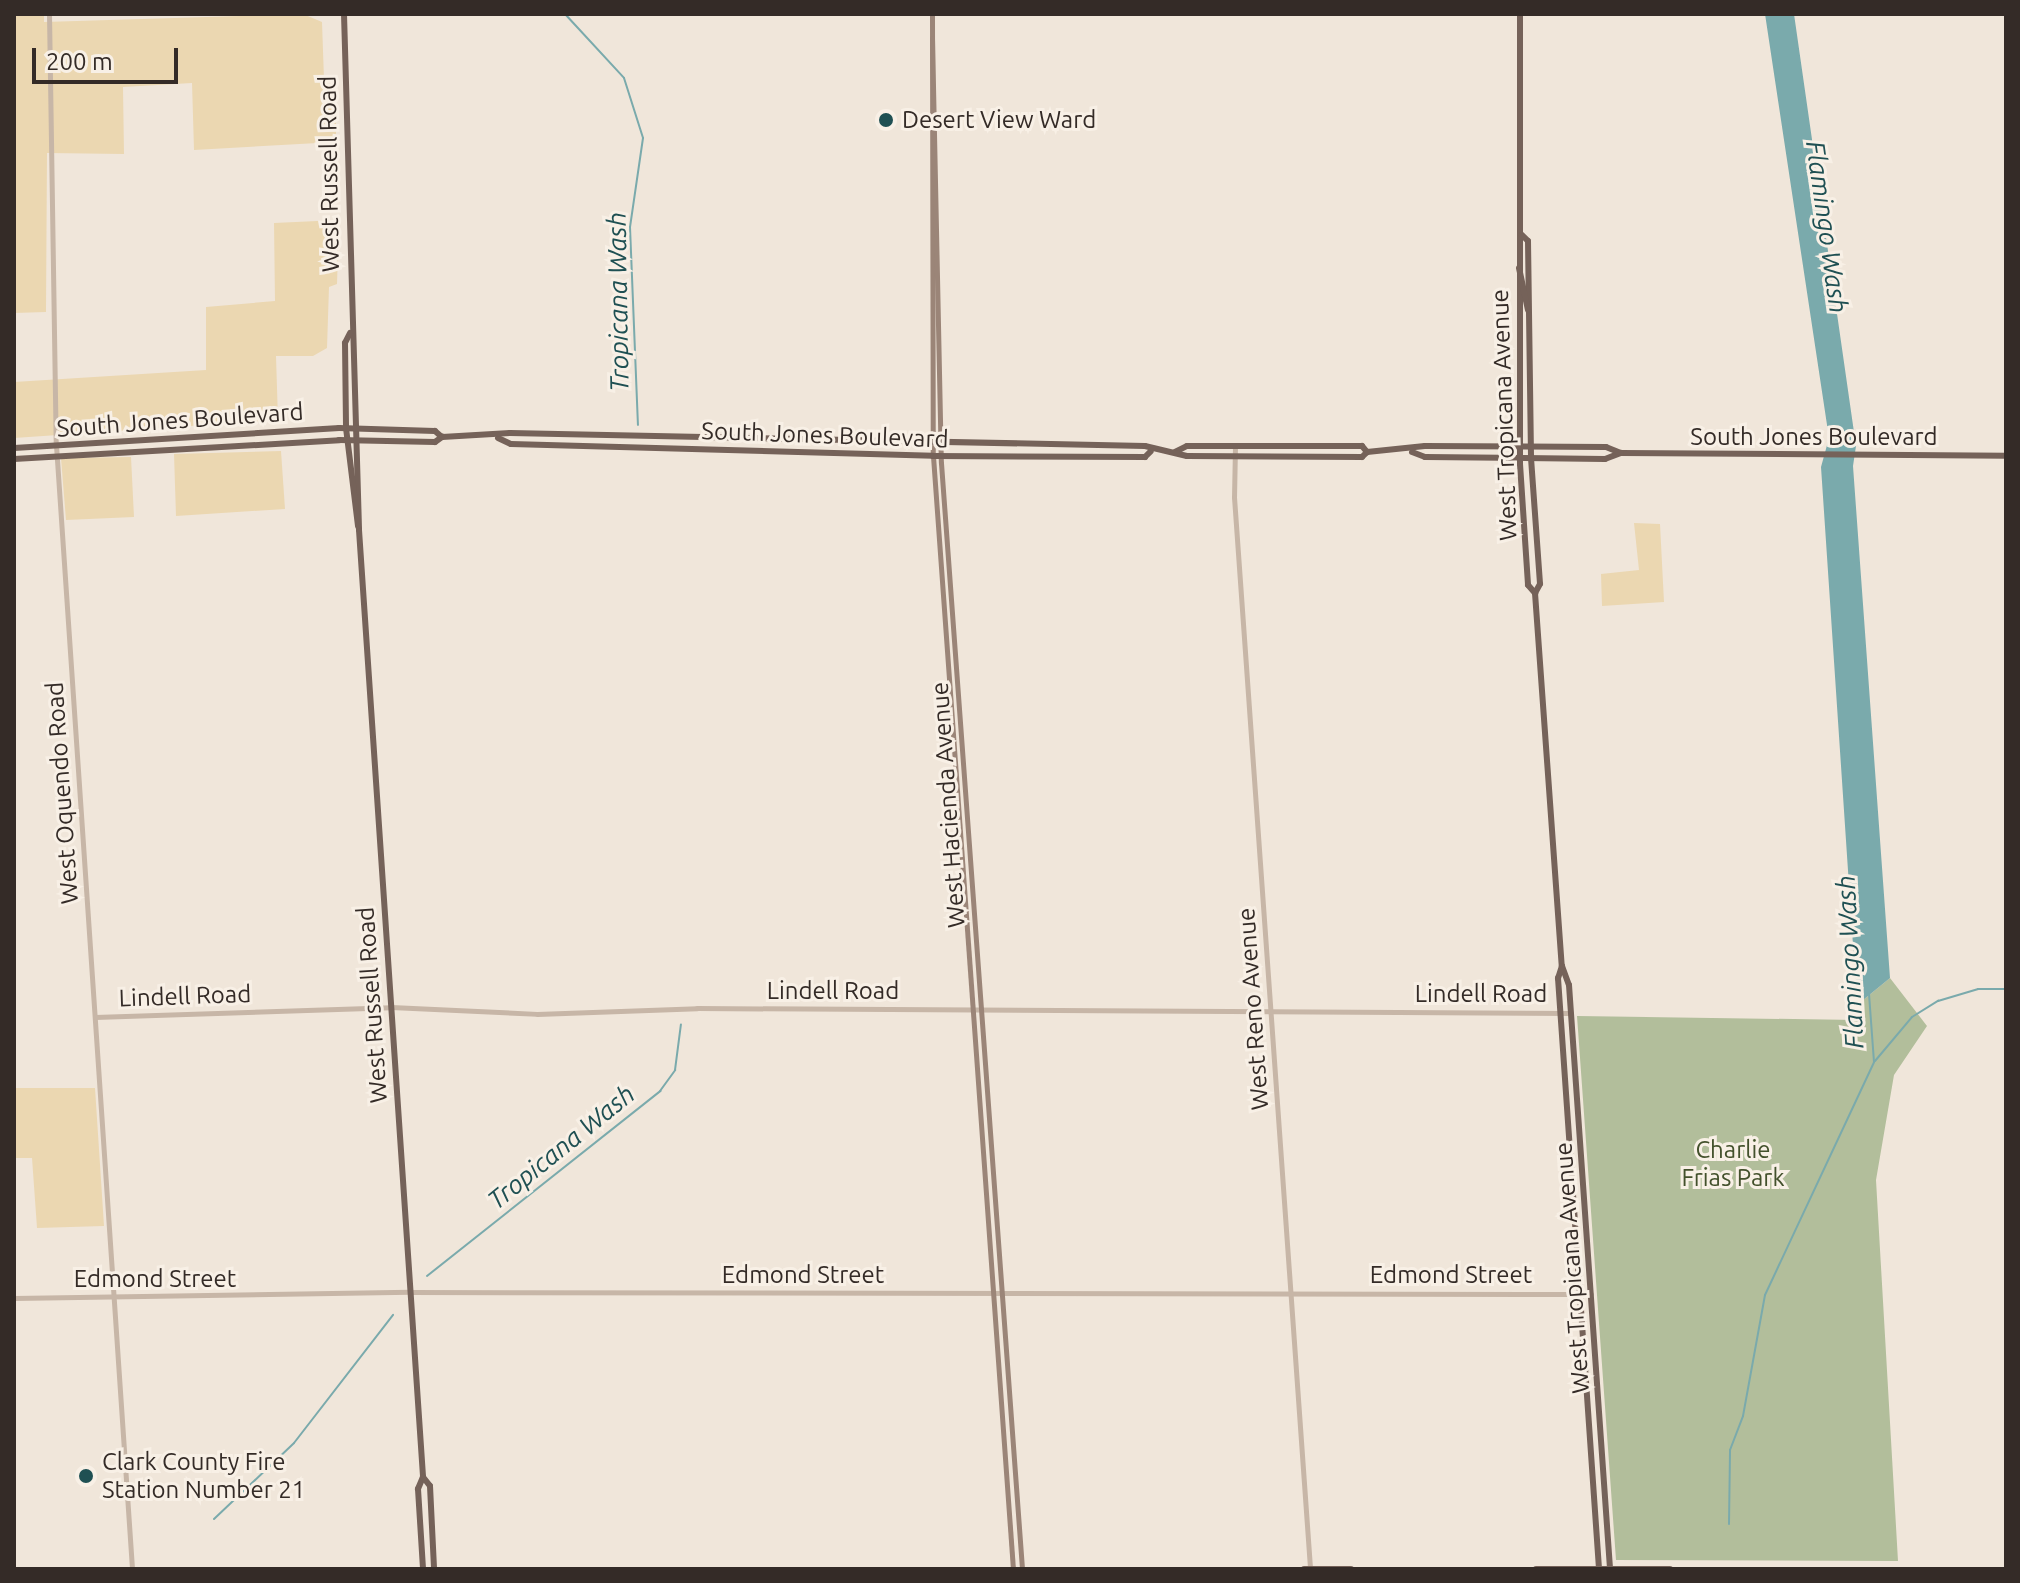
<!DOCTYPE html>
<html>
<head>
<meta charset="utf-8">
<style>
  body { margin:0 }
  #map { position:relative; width:2020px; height:1583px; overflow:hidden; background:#f0e6da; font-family:Ubuntu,sans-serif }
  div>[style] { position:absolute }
  .green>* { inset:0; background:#b2be9b }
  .sand>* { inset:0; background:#ebd7b1 }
  .water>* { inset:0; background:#7aaaac }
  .stream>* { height:2px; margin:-1px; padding:0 1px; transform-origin:1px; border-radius:1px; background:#7aaaac }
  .tertiary>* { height:5px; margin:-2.5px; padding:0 2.5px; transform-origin:2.5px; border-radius:2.5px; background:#c7b6a7 }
  .secondary>* { height:5px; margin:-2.5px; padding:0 2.5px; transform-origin:2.5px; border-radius:2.5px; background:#9b8578 }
  .primary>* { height:6px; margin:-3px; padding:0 3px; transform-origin:3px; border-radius:3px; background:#756259 }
  .dots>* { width:22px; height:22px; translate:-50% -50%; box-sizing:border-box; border:4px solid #f8f0e6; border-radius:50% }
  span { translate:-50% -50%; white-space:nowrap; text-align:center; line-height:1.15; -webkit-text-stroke:6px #f8f0e6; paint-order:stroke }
  .poi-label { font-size:24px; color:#342b27 }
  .left { translate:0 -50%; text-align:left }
  .street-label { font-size:24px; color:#342b27 }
  .park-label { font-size:24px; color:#43512c }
  .water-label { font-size:26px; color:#1f5053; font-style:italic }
  .frame { position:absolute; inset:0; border:16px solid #342b27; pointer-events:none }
  .scale { position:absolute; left:32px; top:48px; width:146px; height:36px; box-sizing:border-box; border:4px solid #342b27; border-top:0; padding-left:10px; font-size:24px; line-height:28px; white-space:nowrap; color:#342b27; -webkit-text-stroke:6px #f8f0e6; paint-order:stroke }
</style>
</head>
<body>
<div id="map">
  <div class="green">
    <div style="clip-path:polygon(1890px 978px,1927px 1026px,1894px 1075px,1876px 1180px,1898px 1561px,1616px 1560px,1577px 1016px,1857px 1020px,1857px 1005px)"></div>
  </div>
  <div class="sand">
    <div style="clip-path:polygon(14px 14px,44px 14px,44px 22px,303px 14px,322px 22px,324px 79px,336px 93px,336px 142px,194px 150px,192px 83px,123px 87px,124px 154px,47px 153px,46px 312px,14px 313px)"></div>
    <div style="clip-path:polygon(339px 220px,337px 284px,329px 287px,327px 348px,313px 356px,276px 356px,278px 420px,14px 438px,14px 382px,206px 370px,206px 307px,275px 301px,274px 223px)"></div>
    <div style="clip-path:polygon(281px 451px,285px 509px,176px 516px,174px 454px)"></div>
    <div style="clip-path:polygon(131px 457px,134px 517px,66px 520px,61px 458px)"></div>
    <div style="clip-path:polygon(1634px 523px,1660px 524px,1664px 602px,1602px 606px,1601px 574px,1639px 570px)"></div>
    <div style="clip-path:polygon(14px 1088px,95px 1088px,104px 1226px,37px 1228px,32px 1158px,14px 1158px)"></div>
  </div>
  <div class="water">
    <div style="clip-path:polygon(1765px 14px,1794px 14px,1856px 446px,1853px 466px,1890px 978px,1857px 1005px,1821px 467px,1829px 438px)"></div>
  </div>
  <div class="stream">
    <div style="left:565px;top:14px;width:87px;rotate:47.3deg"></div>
    <div style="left:624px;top:78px;width:63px;rotate:72.4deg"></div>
    <div style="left:643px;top:138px;width:90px;rotate:98.3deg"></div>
    <div style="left:630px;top:227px;width:198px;rotate:87.7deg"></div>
    <div style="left:1875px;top:1061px;width:57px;rotate:-49.9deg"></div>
    <div style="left:1912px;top:1017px;width:31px;rotate:-32deg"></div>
    <div style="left:1938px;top:1001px;width:42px;rotate:-16.7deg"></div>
    <div style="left:1978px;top:989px;width:28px"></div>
    <div style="left:427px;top:1276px;width:298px;rotate:-38.4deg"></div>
    <div style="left:660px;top:1091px;width:26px;rotate:-54deg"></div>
    <div style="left:675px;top:1070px;width:46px;rotate:-82.6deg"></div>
    <div style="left:214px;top:1519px;width:110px;rotate:-43.5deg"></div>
    <div style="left:294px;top:1443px;width:162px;rotate:-52.3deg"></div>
    <div style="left:1729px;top:1524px;width:74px;rotate:-89.2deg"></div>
    <div style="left:1730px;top:1450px;width:36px;rotate:-69deg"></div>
    <div style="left:1743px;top:1416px;width:123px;rotate:-79.7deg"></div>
    <div style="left:1765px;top:1295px;width:257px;rotate:-64.9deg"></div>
    <div style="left:1874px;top:1062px;width:68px;rotate:-94.2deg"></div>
  </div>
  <div class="tertiary">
    <div style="left:49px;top:14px;width:431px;rotate:89.1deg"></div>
    <div style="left:56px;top:445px;width:1127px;rotate:86.13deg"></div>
    <div style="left:1235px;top:446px;width:51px;rotate:91.1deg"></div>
    <div style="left:1234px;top:497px;width:1075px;rotate:85.94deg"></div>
    <div style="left:95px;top:1017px;width:296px;rotate:-1.9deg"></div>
    <div style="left:391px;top:1007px;width:146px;rotate:2.7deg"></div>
    <div style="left:537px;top:1014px;width:160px;rotate:-2.1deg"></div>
    <div style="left:697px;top:1008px;width:874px;rotate:0.33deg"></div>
    <div style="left:14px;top:1298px;width:396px;rotate:-0.9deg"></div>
    <div style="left:410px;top:1292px;width:1181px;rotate:0.1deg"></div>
  </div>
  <div class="secondary">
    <div style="left:932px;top:14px;width:442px;rotate:89.9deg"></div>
    <div style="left:933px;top:456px;width:1116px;rotate:85.89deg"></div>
    <div style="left:932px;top:38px;width:425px;rotate:88.8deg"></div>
    <div style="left:941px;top:463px;width:1109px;rotate:85.81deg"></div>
  </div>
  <div class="primary">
    <div style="left:344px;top:14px;width:516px;rotate:88.33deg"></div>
    <div style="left:359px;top:530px;width:949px;rotate:86.13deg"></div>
    <div style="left:423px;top:1477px;width:13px;rotate:113deg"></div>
    <div style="left:418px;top:1489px;width:80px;rotate:86.4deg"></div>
    <div style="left:1520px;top:14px;width:450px;rotate:90deg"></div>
    <div style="left:1520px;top:464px;width:121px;rotate:86.2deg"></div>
    <div style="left:1528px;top:585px;width:11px;rotate:49deg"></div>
    <div style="left:1535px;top:593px;width:374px;rotate:85.9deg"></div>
    <div style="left:1562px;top:966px;width:20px;rotate:70deg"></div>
    <div style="left:1569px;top:985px;width:585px;rotate:85.98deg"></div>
    <div style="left:1522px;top:235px;width:8px;rotate:45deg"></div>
    <div style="left:1528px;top:241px;width:217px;rotate:89.2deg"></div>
    <div style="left:1531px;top:458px;width:126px;rotate:85.9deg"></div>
    <div style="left:1540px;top:584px;width:10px;rotate:119deg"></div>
    <div style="left:1519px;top:268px;width:43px;rotate:77.9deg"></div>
    <div style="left:350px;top:333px;width:11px;rotate:117deg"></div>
    <div style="left:345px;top:343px;width:85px;rotate:89.3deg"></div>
    <div style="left:346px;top:428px;width:99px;rotate:83deg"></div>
    <div style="left:498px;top:438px;width:14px;rotate:25deg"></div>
    <div style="left:511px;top:444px;width:422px;rotate:1.6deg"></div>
    <div style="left:933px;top:456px;width:212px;rotate:0.3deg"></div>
    <div style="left:1145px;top:457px;width:8px;rotate:-45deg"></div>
    <div style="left:14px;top:448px;width:326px;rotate:-3.5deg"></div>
    <div style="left:339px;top:428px;width:96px;rotate:1.8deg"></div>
    <div style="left:435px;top:431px;width:9px;rotate:41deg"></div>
    <div style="left:1175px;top:452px;width:13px;rotate:-27deg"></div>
    <div style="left:1187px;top:446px;width:175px"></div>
    <div style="left:1362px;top:446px;width:8px;rotate:50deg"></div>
    <div style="left:1412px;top:452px;width:14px;rotate:21deg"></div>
    <div style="left:1425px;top:457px;width:180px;rotate:0.6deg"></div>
    <div style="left:1605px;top:459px;width:17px;rotate:-21deg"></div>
    <div style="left:1621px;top:453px;width:385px;rotate:0.4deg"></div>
    <div style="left:14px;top:459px;width:326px;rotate:-3.3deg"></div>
    <div style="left:339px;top:440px;width:96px;rotate:1.2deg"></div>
    <div style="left:435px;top:442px;width:9px;rotate:-36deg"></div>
    <div style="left:442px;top:437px;width:68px;rotate:-3.4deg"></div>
    <div style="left:510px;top:433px;width:635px;rotate:1.17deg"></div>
    <div style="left:1145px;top:446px;width:43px;rotate:13.4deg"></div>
    <div style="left:1187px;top:456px;width:175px;rotate:0.3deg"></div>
    <div style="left:1362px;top:457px;width:7px;rotate:-45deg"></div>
    <div style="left:1367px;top:452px;width:58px;rotate:-5.9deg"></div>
    <div style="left:1425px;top:446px;width:181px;rotate:0.3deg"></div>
    <div style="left:1606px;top:447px;width:16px;rotate:22deg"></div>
    <div style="left:1562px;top:966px;width:13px;rotate:108deg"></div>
    <div style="left:1558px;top:978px;width:592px;rotate:86.03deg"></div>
    <div style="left:423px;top:1477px;width:11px;rotate:52deg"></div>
    <div style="left:430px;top:1486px;width:83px;rotate:87.2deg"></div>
    <div style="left:1304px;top:1569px;width:47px"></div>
    <div style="left:1536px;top:1569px;width:134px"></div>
  </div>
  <div class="dots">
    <div style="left:886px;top:120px;background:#1f5053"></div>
    <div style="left:86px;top:1476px;background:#1f5053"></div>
  </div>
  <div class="poi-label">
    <span class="left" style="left:902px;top:120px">Desert View Ward</span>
    <span class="left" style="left:102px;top:1476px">Clark County Fire<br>Station Number 21</span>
  </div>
  <div class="street-label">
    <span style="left:329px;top:174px;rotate:-91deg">West Russell Road</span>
    <span style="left:1504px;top:415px;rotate:-92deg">West Tropicana Avenue</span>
    <span style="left:180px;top:420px;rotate:-4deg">South Jones Boulevard</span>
    <span style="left:825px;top:435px;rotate:2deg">South Jones Boulevard</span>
    <span style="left:1814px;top:437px">South Jones Boulevard</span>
    <span style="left:62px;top:793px;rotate:-94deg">West Oquendo Road</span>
    <span style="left:948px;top:805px;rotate:-94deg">West Hacienda Avenue</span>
    <span style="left:833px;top:991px">Lindell Road</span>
    <span style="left:1481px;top:994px">Lindell Road</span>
    <span style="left:185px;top:996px;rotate:-2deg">Lindell Road</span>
    <span style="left:372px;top:1005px;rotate:-94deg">West Russell Road</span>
    <span style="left:1253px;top:1009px;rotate:-94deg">West Reno Avenue</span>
    <span style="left:1572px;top:1268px;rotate:-94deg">West Tropicana Avenue</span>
    <span style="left:803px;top:1275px">Edmond Street</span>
    <span style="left:1451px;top:1275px">Edmond Street</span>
    <span style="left:155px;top:1279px">Edmond Street</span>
  </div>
  <div class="park-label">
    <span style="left:1733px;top:1164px">Charlie<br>Frias Park</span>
  </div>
  <div class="water-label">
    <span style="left:1827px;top:227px;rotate:82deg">Flamingo Wash</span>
    <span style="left:618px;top:302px;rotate:-91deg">Tropicana Wash</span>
    <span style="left:1850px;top:962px;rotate:-93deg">Flamingo Wash</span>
    <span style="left:561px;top:1147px;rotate:-39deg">Tropicana Wash</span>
  </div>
  <div class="frame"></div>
  <div class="scale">200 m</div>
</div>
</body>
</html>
